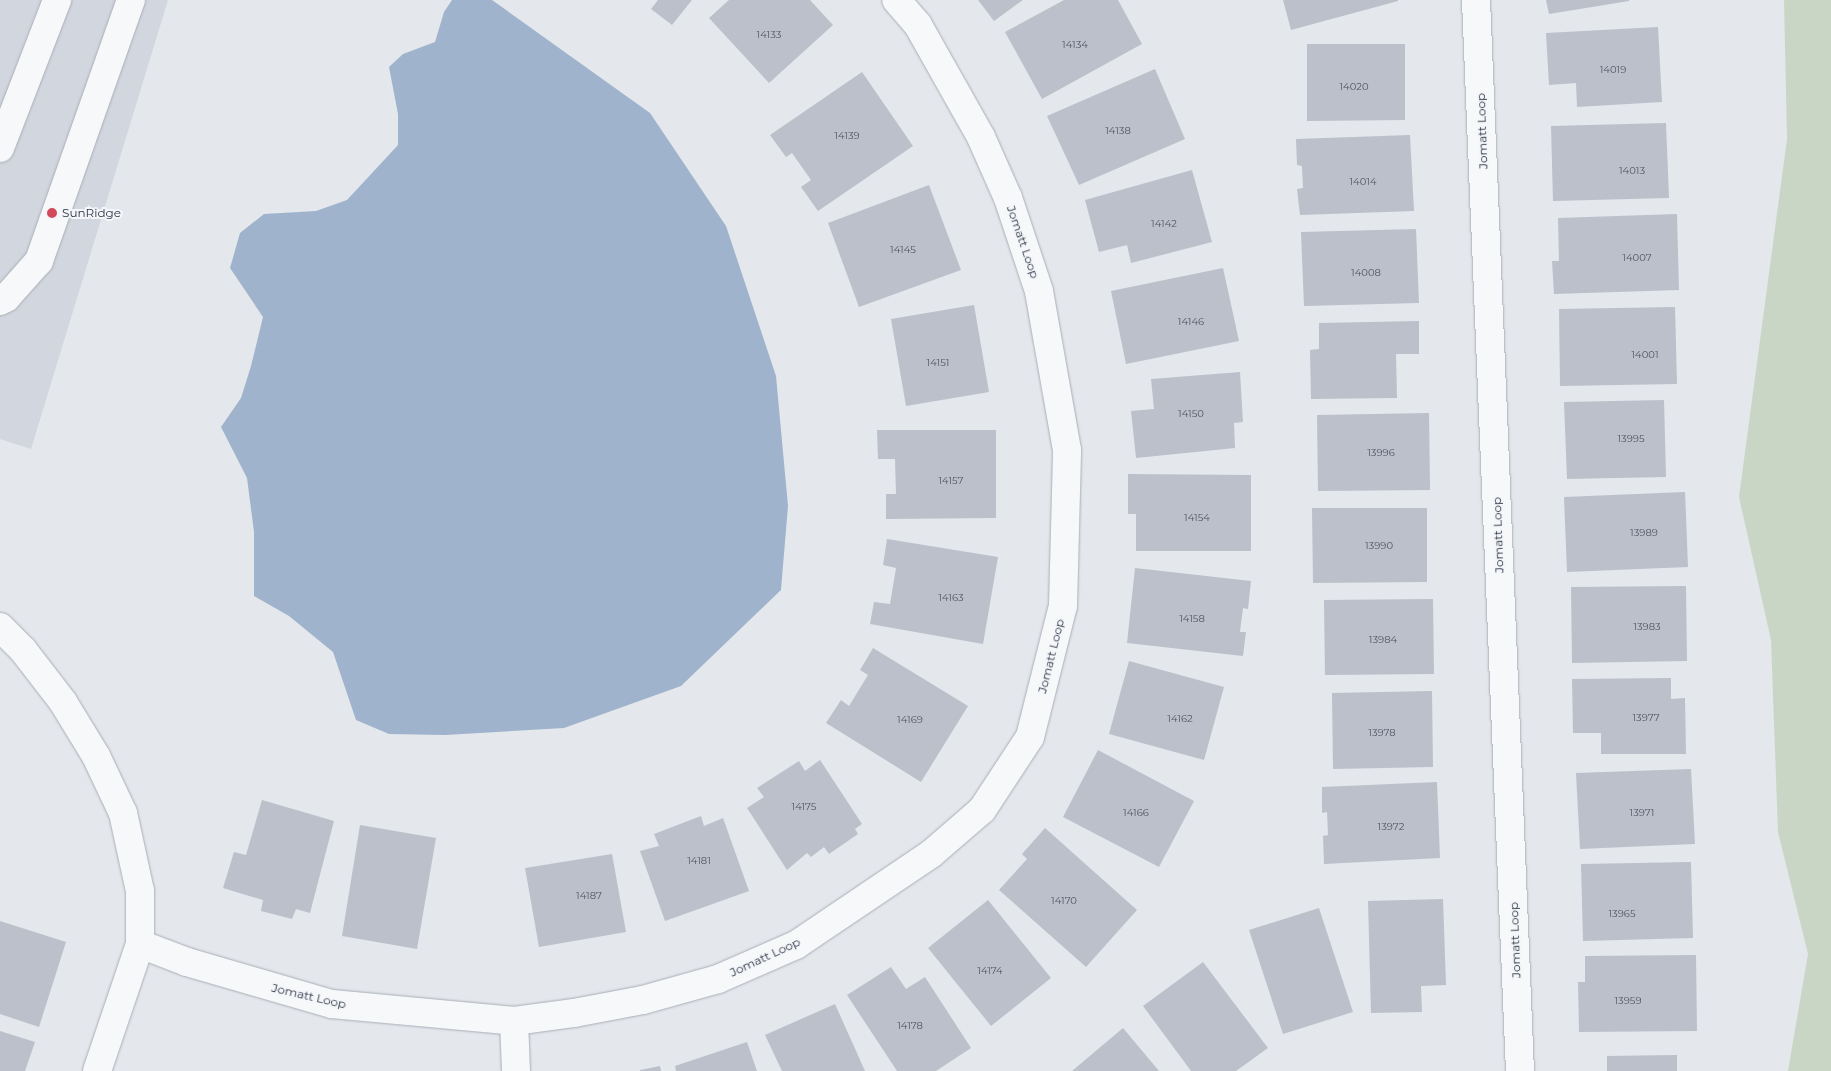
<!DOCTYPE html>
<html>
<head>
<meta charset="utf-8">
<style>
  body { margin:0 }
  #map { position:relative; width:1831px; height:1071px; overflow:hidden; background:#e4e7ec; font-family:Montserrat,sans-serif }
  div>[style] { position:absolute }
  .built>* { inset:0; background:#d2d6de }
  .green>* { inset:0; background:#c9d6c5 }
  .water>* { inset:0; background:#9fb4cc }
  .building>* { inset:0; background:#bbc0ca }
  .roads { filter:drop-shadow(0 0 1px #a9aeb7) drop-shadow(0 0 1px #a9aeb7) }
  .minor>* { height:28px; margin:-14px; padding:0 14px; transform-origin:14px; border-radius:14px; background:#f7f8fa }
  .dots>* { width:14px; height:14px; translate:-50% -50%; box-sizing:border-box; border:2px solid #f4f6f9; border-radius:50% }
  span { translate:-50% -50%; white-space:nowrap; text-align:center; line-height:1.15; -webkit-text-stroke:4px #f4f6f9; paint-order:stroke }
  .number-label { font-size:10px; color:#4f5766 }
  .number-label span { -webkit-text-stroke-width:0 }
  .street-label { font-size:12px; color:#2b3445 }
  .poi-label { font-size:12px; color:#2b3445 }
  .left { translate:0 -50%; text-align:left }
</style>
</head>
<body>
<div id="map">
  <div class="built">
    <div style="clip-path:polygon(0 0,168px 0,31px 449px,0 439px)"></div>
  </div>
  <div class="green">
    <div style="clip-path:polygon(1784px 0,1831px 0,1831px 1071px,1788px 1071px,1808px 954px,1778px 832px,1771px 640px,1739px 497px,1787px 139px)"></div>
  </div>
  <div class="water">
    <div style="clip-path:polygon(452px 0,492px 0,650px 113px,726px 226px,776px 376px,788px 506px,781px 590px,681px 686px,564px 728px,445px 735px,389px 734px,356px 720px,333px 652px,289px 616px,254px 596px,254px 532px,247px 478px,221px 427px,241px 398px,251px 366px,263px 317px,230px 268px,240px 233px,264px 214px,316px 211px,347px 200px,398px 145px,398px 114px,389px 67px,403px 54px,435px 42px,444px 12px)"></div>
  </div>
  <div class="building">
    <div style="clip-path:polygon(658px 0,692px 0,672px 25px,651px 9px)"></div>
    <div style="clip-path:polygon(729px 0,810px 0,833px 25px,769px 83px,709px 18px)"></div>
    <div style="clip-path:polygon(978px 0,1023px 0,994px 21px)"></div>
    <div style="clip-path:polygon(1064px 0,1118px 0,1142px 44px,1042px 99px,1005px 32px)"></div>
    <div style="clip-path:polygon(1283px 0,1398px 0,1398px 1px,1291px 30px)"></div>
    <div style="clip-path:polygon(1546px 0,1629px 0,1629px 1px,1549px 14px)"></div>
    <div style="clip-path:polygon(1658px 27px,1662px 102px,1577px 107px,1576px 83px,1549px 85px,1546px 33px)"></div>
    <div style="clip-path:polygon(1307px 44px,1405px 44px,1405px 120px,1307px 121px)"></div>
    <div style="clip-path:polygon(1155px 69px,1185px 139px,1079px 185px,1047px 116px)"></div>
    <div style="clip-path:polygon(862px 72px,913px 146px,818px 211px,801px 187px,811px 180px,792px 153px,786px 157px,770px 135px)"></div>
    <div style="clip-path:polygon(1666px 123px,1669px 198px,1553px 201px,1551px 126px)"></div>
    <div style="clip-path:polygon(1410px 135px,1414px 211px,1300px 215px,1297px 189px,1303px 188px,1302px 166px,1297px 165px,1296px 139px)"></div>
    <div style="clip-path:polygon(1192px 170px,1212px 242px,1131px 263px,1127px 245px,1099px 252px,1085px 200px)"></div>
    <div style="clip-path:polygon(929px 185px,961px 270px,859px 307px,828px 223px)"></div>
    <div style="clip-path:polygon(1677px 214px,1679px 290px,1554px 294px,1552px 261px,1559px 261px,1558px 218px)"></div>
    <div style="clip-path:polygon(1416px 229px,1419px 303px,1304px 306px,1301px 232px)"></div>
    <div style="clip-path:polygon(1223px 268px,1239px 341px,1126px 364px,1111px 291px)"></div>
    <div style="clip-path:polygon(974px 305px,989px 392px,906px 406px,891px 319px)"></div>
    <div style="clip-path:polygon(1675px 307px,1677px 384px,1560px 386px,1559px 309px)"></div>
    <div style="clip-path:polygon(1419px 321px,1419px 354px,1396px 354px,1397px 398px,1311px 399px,1310px 350px,1319px 349px,1319px 323px)"></div>
    <div style="clip-path:polygon(1240px 372px,1243px 422px,1234px 423px,1235px 448px,1136px 458px,1131px 411px,1154px 409px,1151px 379px)"></div>
    <div style="clip-path:polygon(1664px 400px,1666px 477px,1567px 479px,1564px 402px)"></div>
    <div style="clip-path:polygon(1429px 413px,1430px 490px,1318px 491px,1317px 415px)"></div>
    <div style="clip-path:polygon(877px 430px,996px 430px,996px 518px,886px 519px,886px 494px,896px 494px,895px 459px,878px 459px)"></div>
    <div style="clip-path:polygon(1128px 474px,1251px 475px,1251px 551px,1136px 551px,1136px 514px,1128px 514px)"></div>
    <div style="clip-path:polygon(1685px 492px,1688px 567px,1567px 572px,1564px 497px)"></div>
    <div style="clip-path:polygon(1312px 508px,1427px 508px,1427px 582px,1313px 583px)"></div>
    <div style="clip-path:polygon(887px 539px,998px 557px,983px 644px,870px 624px,874px 602px,890px 604px,896px 568px,883px 565px)"></div>
    <div style="clip-path:polygon(1135px 568px,1251px 581px,1248px 609px,1243px 608px,1240px 632px,1246px 632px,1243px 656px,1127px 643px)"></div>
    <div style="clip-path:polygon(1686px 586px,1687px 661px,1572px 663px,1571px 587px)"></div>
    <div style="clip-path:polygon(1433px 599px,1434px 674px,1325px 675px,1324px 600px)"></div>
    <div style="clip-path:polygon(873px 648px,968px 706px,921px 782px,826px 723px,841px 700px,849px 706px,868px 675px,860px 670px)"></div>
    <div style="clip-path:polygon(1129px 661px,1224px 687px,1204px 760px,1109px 734px)"></div>
    <div style="clip-path:polygon(1671px 678px,1671px 699px,1685px 698px,1686px 754px,1601px 754px,1601px 733px,1573px 733px,1572px 679px)"></div>
    <div style="clip-path:polygon(1432px 691px,1433px 767px,1333px 769px,1332px 693px)"></div>
    <div style="clip-path:polygon(1098px 750px,1194px 801px,1159px 867px,1063px 817px)"></div>
    <div style="clip-path:polygon(820px 760px,862px 824px,855px 829px,858px 834px,829px 854px,824px 847px,811px 857px,807px 853px,787px 870px,747px 808px,764px 797px,757px 788px,799px 761px,805px 771px)"></div>
    <div style="clip-path:polygon(1691px 769px,1695px 844px,1580px 849px,1576px 773px)"></div>
    <div style="clip-path:polygon(1437px 782px,1440px 858px,1324px 864px,1323px 836px,1328px 835px,1327px 812px,1322px 813px,1322px 787px)"></div>
    <div style="clip-path:polygon(262px 800px,334px 821px,310px 913px,296px 909px,292px 919px,261px 911px,263px 900px,223px 888px,234px 852px,246px 855px)"></div>
    <div style="clip-path:polygon(701px 816px,704px 826px,723px 818px,749px 891px,665px 921px,640px 851px,659px 846px,654px 834px)"></div>
    <div style="clip-path:polygon(360px 825px,436px 838px,417px 949px,342px 936px)"></div>
    <div style="clip-path:polygon(1045px 828px,1137px 910px,1086px 967px,999px 890px,1027px 859px,1022px 854px)"></div>
    <div style="clip-path:polygon(612px 854px,626px 932px,539px 947px,525px 868px)"></div>
    <div style="clip-path:polygon(1691px 862px,1693px 938px,1583px 941px,1581px 864px)"></div>
    <div style="clip-path:polygon(1443px 899px,1446px 985px,1421px 986px,1422px 1012px,1371px 1013px,1368px 901px)"></div>
    <div style="clip-path:polygon(988px 900px,1051px 978px,991px 1026px,928px 948px)"></div>
    <div style="clip-path:polygon(1319px 908px,1353px 1012px,1283px 1034px,1249px 930px)"></div>
    <div style="clip-path:polygon(0 921px,66px 942px,39px 1027px,0 1014px)"></div>
    <div style="clip-path:polygon(1696px 955px,1697px 1031px,1579px 1032px,1578px 982px,1585px 982px,1585px 956px)"></div>
    <div style="clip-path:polygon(1203px 962px,1268px 1048px,1236px 1071px,1191px 1071px,1143px 1006px)"></div>
    <div style="clip-path:polygon(891px 967px,906px 989px,925px 977px,971px 1048px,936px 1071px,897px 1071px,847px 995px)"></div>
    <div style="clip-path:polygon(835px 1004px,865px 1071px,782px 1071px,765px 1035px)"></div>
    <div style="clip-path:polygon(1123px 1028px,1159px 1071px,1072px 1071px)"></div>
    <div style="clip-path:polygon(0 1031px,35px 1042px,25px 1071px,0 1071px)"></div>
    <div style="clip-path:polygon(747px 1042px,757px 1071px,676px 1071px,675px 1066px)"></div>
    <div style="clip-path:polygon(1677px 1055px,1677px 1071px,1607px 1071px,1607px 1056px)"></div>
    <div style="clip-path:polygon(660px 1066px,661px 1071px,640px 1071px,640px 1070px)"></div>
  </div>
  <div class="roads">
    <div class="minor">
      <div style="left:1476px;top:0;width:1072px;rotate:87.65deg"></div>
      <div style="left:0;top:148px;width:159px;rotate:-68.9deg"></div>
      <div style="left:0;top:301px;width:7px;rotate:-27deg"></div>
      <div style="left:6px;top:298px;width:50px;rotate:-48.3deg"></div>
      <div style="left:39px;top:261px;width:277px;rotate:-70.6deg"></div>
      <div style="left:0;top:627px;width:33px;rotate:45deg"></div>
      <div style="left:23px;top:650px;width:66px;rotate:52.4deg"></div>
      <div style="left:63px;top:702px;width:63px;rotate:58.6deg"></div>
      <div style="left:96px;top:756px;width:63px;rotate:64.7deg"></div>
      <div style="left:123px;top:813px;width:80px;rotate:77.7deg"></div>
      <div style="left:140px;top:891px;width:53px;rotate:90deg"></div>
      <div style="left:140px;top:944px;width:134px;rotate:108.7deg"></div>
      <div style="left:140px;top:944px;width:50px;rotate:21deg"></div>
      <div style="left:187px;top:962px;width:151px;rotate:16.2deg"></div>
      <div style="left:332px;top:1004px;width:183px;rotate:5.3deg"></div>
      <div style="left:514px;top:1021px;width:50px;rotate:87.7deg"></div>
      <div style="left:514px;top:1021px;width:61px;rotate:-7.6deg"></div>
      <div style="left:574px;top:1013px;width:70px;rotate:-10.7deg"></div>
      <div style="left:643px;top:1000px;width:78px;rotate:-15.6deg"></div>
      <div style="left:718px;top:979px;width:85px;rotate:-23.6deg"></div>
      <div style="left:796px;top:945px;width:163px;rotate:-34deg"></div>
      <div style="left:931px;top:854px;width:67px;rotate:-40.8deg"></div>
      <div style="left:982px;top:810px;width:87px;rotate:-56.7deg"></div>
      <div style="left:1030px;top:737px;width:135px;rotate:-75.9deg"></div>
      <div style="left:1063px;top:606px;width:156px;rotate:-88.5deg"></div>
      <div style="left:1067px;top:450px;width:161px;rotate:-100deg"></div>
      <div style="left:1039px;top:291px;width:98px;rotate:-108.4deg"></div>
      <div style="left:1008px;top:198px;width:67px;rotate:-113.9deg"></div>
      <div style="left:981px;top:137px;width:129px;rotate:-119.4deg"></div>
      <div style="left:918px;top:25px;width:33px;rotate:-131deg"></div>
    </div>
  </div>
  <div class="dots">
    <div style="left:52px;top:213px;background:#d1495b"></div>
  </div>
  <div class="number-label">
    <span style="left:769px;top:35px">14133</span>
    <span style="left:1075px;top:45px">14134</span>
    <span style="left:1613px;top:70px">14019</span>
    <span style="left:1354px;top:87px">14020</span>
    <span style="left:1118px;top:131px">14138</span>
    <span style="left:847px;top:136px">14139</span>
    <span style="left:1632px;top:171px">14013</span>
    <span style="left:1363px;top:182px">14014</span>
    <span style="left:1164px;top:224px">14142</span>
    <span style="left:903px;top:250px">14145</span>
    <span style="left:1637px;top:258px">14007</span>
    <span style="left:1366px;top:273px">14008</span>
    <span style="left:1191px;top:322px">14146</span>
    <span style="left:1645px;top:355px">14001</span>
    <span style="left:938px;top:363px">14151</span>
    <span style="left:1191px;top:414px">14150</span>
    <span style="left:1631px;top:439px">13995</span>
    <span style="left:1381px;top:453px">13996</span>
    <span style="left:951px;top:481px">14157</span>
    <span style="left:1197px;top:518px">14154</span>
    <span style="left:1644px;top:533px">13989</span>
    <span style="left:1379px;top:546px">13990</span>
    <span style="left:951px;top:598px">14163</span>
    <span style="left:1192px;top:619px">14158</span>
    <span style="left:1647px;top:627px">13983</span>
    <span style="left:1383px;top:640px">13984</span>
    <span style="left:1646px;top:718px">13977</span>
    <span style="left:1180px;top:719px">14162</span>
    <span style="left:910px;top:720px">14169</span>
    <span style="left:1382px;top:733px">13978</span>
    <span style="left:804px;top:807px">14175</span>
    <span style="left:1136px;top:813px">14166</span>
    <span style="left:1642px;top:813px">13971</span>
    <span style="left:1391px;top:827px">13972</span>
    <span style="left:699px;top:861px">14181</span>
    <span style="left:589px;top:896px">14187</span>
    <span style="left:1064px;top:901px">14170</span>
    <span style="left:1622px;top:914px">13965</span>
    <span style="left:990px;top:971px">14174</span>
    <span style="left:1628px;top:1001px">13959</span>
    <span style="left:910px;top:1026px">14178</span>
  </div>
  <div class="street-label">
    <span style="left:1482px;top:131px;rotate:-92deg">Jomatt Loop</span>
    <span style="left:1023px;top:242px;rotate:71deg">Jomatt Loop</span>
    <span style="left:1498px;top:535px;rotate:-92deg">Jomatt Loop</span>
    <span style="left:1051px;top:656px;rotate:-76deg">Jomatt Loop</span>
    <span style="left:1515px;top:940px;rotate:-92deg">Jomatt Loop</span>
    <span style="left:765px;top:957px;rotate:-25deg">Jomatt Loop</span>
    <span style="left:309px;top:996px;rotate:13deg">Jomatt Loop</span>
  </div>
  <div class="poi-label">
    <span class="left" style="left:62px;top:213px">SunRidge</span>
  </div>
</div>
</body>
</html>
